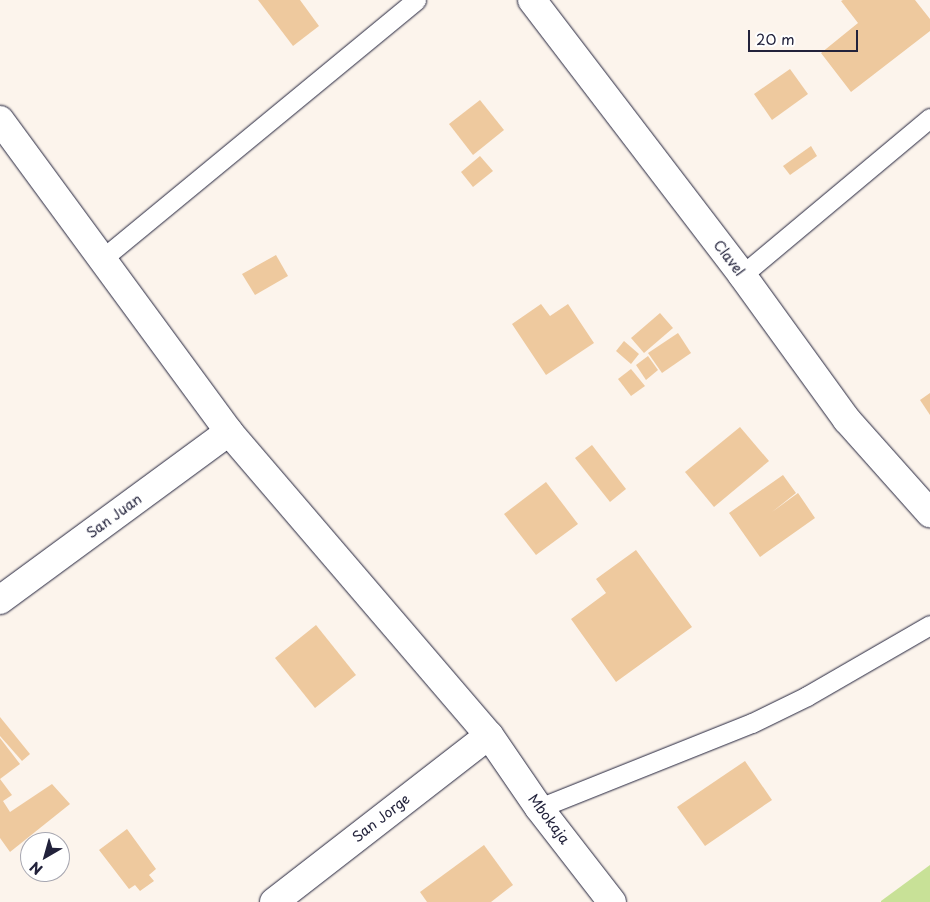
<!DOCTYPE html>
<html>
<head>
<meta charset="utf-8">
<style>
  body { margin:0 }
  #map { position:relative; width:930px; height:902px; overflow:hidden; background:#fcf4ec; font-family:"Playpen Sans",sans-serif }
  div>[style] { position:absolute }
  .green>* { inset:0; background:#c8e197 }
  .building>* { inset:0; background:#eec99e }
  .roads { filter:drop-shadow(0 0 1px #22223b) drop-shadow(0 0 1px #22223b) }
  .service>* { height:19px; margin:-9.5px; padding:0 9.5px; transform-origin:9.5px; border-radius:9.5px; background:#fff }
  .minor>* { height:28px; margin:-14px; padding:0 14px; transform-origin:14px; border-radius:14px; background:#fff }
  span { translate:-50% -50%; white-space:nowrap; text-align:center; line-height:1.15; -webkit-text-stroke:4.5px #fff; paint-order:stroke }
  .street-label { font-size:14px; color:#22223b }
  .north { position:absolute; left:20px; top:832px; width:50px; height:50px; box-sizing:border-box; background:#fff; border:1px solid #a7a7b1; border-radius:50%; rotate:218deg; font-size:14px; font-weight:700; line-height:20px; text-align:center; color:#22223b }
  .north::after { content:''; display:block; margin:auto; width:18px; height:22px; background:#22223b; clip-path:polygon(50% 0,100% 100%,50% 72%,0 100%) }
  .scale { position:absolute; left:748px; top:30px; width:110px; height:22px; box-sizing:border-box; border:2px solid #22223b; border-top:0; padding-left:6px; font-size:15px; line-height:18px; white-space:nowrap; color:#22223b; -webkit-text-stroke:4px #fff; paint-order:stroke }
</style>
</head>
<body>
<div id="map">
  <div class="green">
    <div style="clip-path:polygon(930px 865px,930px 902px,881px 902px,881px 901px)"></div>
  </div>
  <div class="building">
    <div style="clip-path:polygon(258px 0,300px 0,319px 26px,293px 46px)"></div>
    <div style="clip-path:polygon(843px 0,915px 0,930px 19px,930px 31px,851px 92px,821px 53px,858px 23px,841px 1px)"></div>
    <div style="clip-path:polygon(790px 69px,808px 94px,772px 120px,754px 94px)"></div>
    <div style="clip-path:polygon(480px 100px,504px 130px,473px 155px,449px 124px)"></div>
    <div style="clip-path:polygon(811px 146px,817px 156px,790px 175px,783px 166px)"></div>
    <div style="clip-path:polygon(480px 156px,493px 171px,473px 187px,461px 172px)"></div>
    <div style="clip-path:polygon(276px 255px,288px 276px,255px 295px,242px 274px)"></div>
    <div style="clip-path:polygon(541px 304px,550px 316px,568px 304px,594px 343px,546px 375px,512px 324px)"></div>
    <div style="clip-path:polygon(660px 313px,673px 328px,644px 353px,631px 338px)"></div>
    <div style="clip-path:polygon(678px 333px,691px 353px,662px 373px,648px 353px)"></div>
    <div style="clip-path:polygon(624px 341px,639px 354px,631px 364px,616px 351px)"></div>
    <div style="clip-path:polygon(648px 356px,658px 370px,646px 380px,636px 365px)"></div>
    <div style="clip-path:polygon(631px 369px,645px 386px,631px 396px,618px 379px)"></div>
    <div style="clip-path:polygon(930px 393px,930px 415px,920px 400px)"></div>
    <div style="clip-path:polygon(740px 427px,769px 461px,714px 507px,685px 472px)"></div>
    <div style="clip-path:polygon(592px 445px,626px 489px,610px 502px,575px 458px)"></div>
    <div style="clip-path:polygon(783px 475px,796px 493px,772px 512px,798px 493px,815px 518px,760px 557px,729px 513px)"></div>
    <div style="clip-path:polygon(546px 482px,578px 524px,536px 555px,504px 514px)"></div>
    <div style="clip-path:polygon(636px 550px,692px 627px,616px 682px,571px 619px,606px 593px,596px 579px)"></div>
    <div style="clip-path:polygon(316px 625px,356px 675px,315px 708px,275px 658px)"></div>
    <div style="clip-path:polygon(0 717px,30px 754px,22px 761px,0 736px)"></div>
    <div style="clip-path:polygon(0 738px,20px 764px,0 779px)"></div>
    <div style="clip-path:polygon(745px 761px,772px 800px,705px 846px,677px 807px)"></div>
    <div style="clip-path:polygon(0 779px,12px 795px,3px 801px,10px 812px,52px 784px,70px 804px,10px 852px,0 838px)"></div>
    <div style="clip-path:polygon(127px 829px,156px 869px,149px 875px,154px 881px,140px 891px,135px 885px,129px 889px,99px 850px)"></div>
    <div style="clip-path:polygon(484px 845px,513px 885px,491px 902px,427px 902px,420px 892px)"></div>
  </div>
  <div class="roads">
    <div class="service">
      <div style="left:102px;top:259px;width:407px;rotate:-39.5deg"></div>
      <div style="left:742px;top:275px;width:245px;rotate:-39.9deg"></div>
      <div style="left:539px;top:808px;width:229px;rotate:-21.8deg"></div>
      <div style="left:752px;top:723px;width:61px;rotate:-26.1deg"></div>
      <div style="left:807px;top:696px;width:142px;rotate:-30deg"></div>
    </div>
    <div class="minor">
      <div style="left:532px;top:0;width:346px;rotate:52.6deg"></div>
      <div style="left:742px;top:275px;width:179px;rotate:54.1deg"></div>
      <div style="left:847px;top:420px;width:125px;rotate:48.3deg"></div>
      <div style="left:0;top:120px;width:387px;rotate:53.7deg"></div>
      <div style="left:229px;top:432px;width:399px;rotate:49.4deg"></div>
      <div style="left:489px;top:735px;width:88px;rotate:55.6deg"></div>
      <div style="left:539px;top:808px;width:119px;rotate:52.2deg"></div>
      <div style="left:0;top:600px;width:284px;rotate:-36.3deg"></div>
      <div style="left:274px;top:902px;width:272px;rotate:-37.8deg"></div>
    </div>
  </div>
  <div class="street-label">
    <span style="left:729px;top:258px;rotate:53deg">Clavel</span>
    <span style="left:114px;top:516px;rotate:-36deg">San Juan</span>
    <span style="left:381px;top:818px;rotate:-38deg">San Jorge</span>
    <span style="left:549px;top:819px;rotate:53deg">Mbokaja</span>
  </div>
  <div class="north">N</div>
  <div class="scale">20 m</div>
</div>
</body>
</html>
